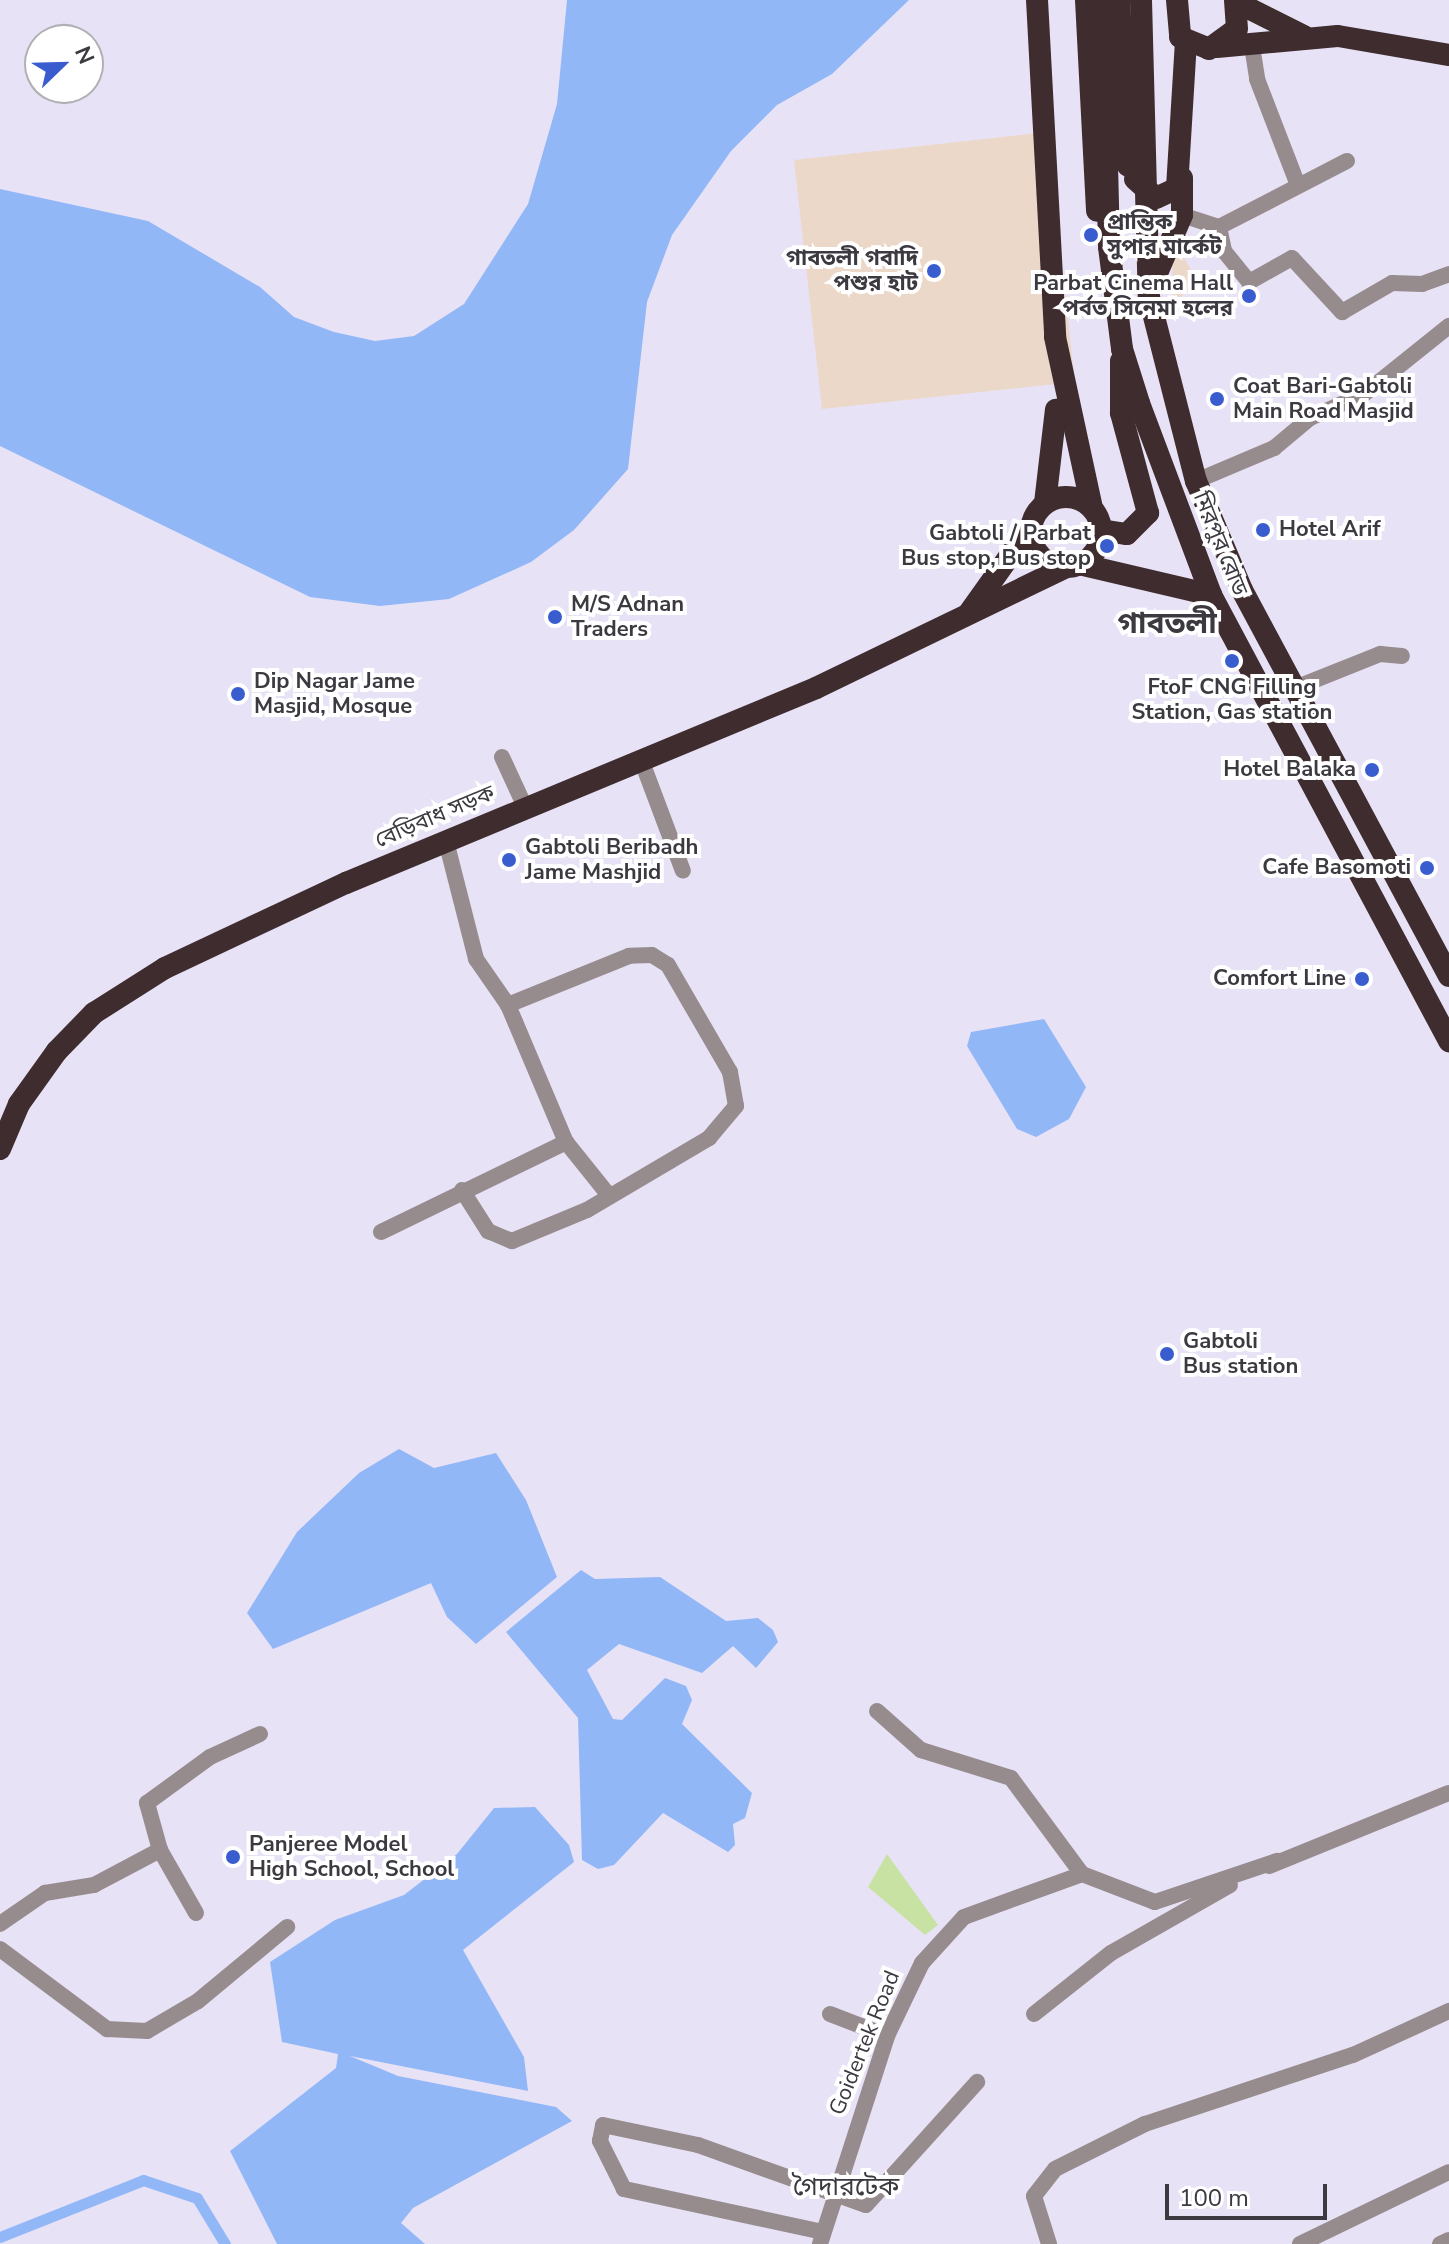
<!DOCTYPE html>
<html>
<head>
<meta charset="utf-8">
<style>
  body { margin:0 }
  #map { position:relative; width:1449px; height:2244px; overflow:hidden; background:#e8e2f7; font-family:"Nunito Sans","Noto Sans Bengali",sans-serif }
  div>[style] { position:absolute }
  .commercial>* { inset:0; background:#ecd8c9 }
  .green>* { inset:0; background:#c8e2a4 }
  .water>* { inset:0; background:#92b7f7 }
  .canal>* { height:11px; margin:-5.5px; padding:0 5.5px; transform-origin:5.5px; border-radius:5.5px; background:#92b7f7 }
  .minor>* { height:16px; margin:-8px; padding:0 8px; transform-origin:8px; border-radius:8px; background:#978c8d }
  .highway>* { height:22px; margin:-11px; padding:0 11px; transform-origin:11px; border-radius:11px; background:#3f2c2e }
  .highway>.ring { margin:-11px; padding:0; box-sizing:content-box; background:none; border:22px solid #3f2c2e; border-radius:50% }
  .dots>* { width:22px; height:22px; translate:-50% -50%; box-sizing:border-box; border:4px solid #fff; border-radius:50% }
  span { translate:-50% -50%; white-space:nowrap; text-align:center; line-height:1.15; -webkit-text-stroke:8px #fff; paint-order:stroke }
  .poi-label { font-size:22px; color:#3c3941; font-weight:700 }
  .left { translate:0 -50%; text-align:left }
  .right { translate:-100% -50%; text-align:right }
  .street-label { font-size:22px; color:#3c3941 }
  .quarter-label { font-size:26px; color:#3c3941 }
  .district-label { font-size:30px; color:#3c3941; font-weight:700 }
  .north { position:absolute; left:24px; top:24px; width:80px; height:80px; box-sizing:border-box; background:#fff; border:2px solid #b1b0b3; border-radius:50%; rotate:67deg; font-size:22px; font-weight:700; line-height:32px; text-align:center; color:#3c3941 }
  .north::after { content:''; display:block; margin:auto; width:28px; height:36px; background:#395dce; clip-path:polygon(50% 0,100% 100%,50% 72%,0 100%) }
  .scale { position:absolute; left:1165px; top:2184px; width:162px; height:36px; box-sizing:border-box; border:4px solid #3c3941; border-top:0; padding-left:10px; font-size:24px; line-height:28px; white-space:nowrap; color:#3c3941; -webkit-text-stroke:6px #fff; paint-order:stroke }
</style>
</head>
<body>
<div id="map">
  <div class="commercial">
    <div style="clip-path:polygon(1047px 132px,1075px 382px,822px 409px,794px 160px)"></div>
    <div style="clip-path:polygon(1172px 249px,1180px 250px,1197px 282px,1173px 304px)"></div>
  </div>
  <div class="green">
    <div style="clip-path:polygon(887px 1854px,938px 1925px,925px 1935px,868px 1887px)"></div>
  </div>
  <div class="water">
    <div style="clip-path:polygon(567px 0,909px 0,832px 74px,777px 105px,731px 151px,672px 235px,647px 302px,628px 469px,574px 530px,531px 562px,449px 599px,380px 606px,310px 597px,0 446px,0 189px,148px 221px,260px 287px,294px 317px,334px 332px,375px 341px,414px 336px,464px 304px,528px 204px,557px 104px)"></div>
    <div style="clip-path:polygon(1044px 1019px,1086px 1087px,1069px 1119px,1036px 1137px,1017px 1129px,967px 1046px,971px 1032px)"></div>
    <div style="clip-path:polygon(399px 1449px,434px 1468px,496px 1453px,526px 1500px,557px 1577px,476px 1644px,447px 1617px,431px 1583px,273px 1649px,247px 1613px,297px 1532px,359px 1473px)"></div>
    <div style="clip-path:polygon(581px 1570px,595px 1579px,660px 1577px,726px 1621px,758px 1618px,773px 1630px,778px 1642px,756px 1668px,733px 1646px,702px 1673px,619px 1644px,587px 1670px,613px 1719px,622px 1720px,665px 1678px,686px 1686px,692px 1700px,682px 1724px,752px 1793px,745px 1818px,733px 1824px,735px 1845px,728px 1852px,663px 1813px,614px 1865px,598px 1869px,582px 1860px,578px 1718px,506px 1632px)"></div>
    <div style="clip-path:polygon(535px 1807px,569px 1845px,574px 1862px,463px 1950px,524px 2057px,528px 2091px,350px 2056px,398px 2076px,556px 2107px,572px 2121px,413px 2208px,401px 2223px,425px 2244px,277px 2244px,230px 2151px,336px 2068px,338px 2054px,282px 2042px,270px 1962px,335px 1920px,404px 1895px,457px 1854px,494px 1808px)"></div>
  </div>
  <div class="canal">
    <div style="left:0;top:2237px;width:154px;rotate:-21.7deg"></div>
    <div style="left:143px;top:2180px;width:57px;rotate:18.4deg"></div>
    <div style="left:197px;top:2198px;width:54px;rotate:58.7deg"></div>
  </div>
  <div class="minor">
    <div style="left:1252px;top:46px;width:33px;rotate:81deg"></div>
    <div style="left:1257px;top:79px;width:114px;rotate:68.9deg"></div>
    <div style="left:1182px;top:215px;width:39px;rotate:18deg"></div>
    <div style="left:1219px;top:227px;width:25px;rotate:78deg"></div>
    <div style="left:1224px;top:251px;width:40px;rotate:51deg"></div>
    <div style="left:1249px;top:282px;width:49px;rotate:-29.2deg"></div>
    <div style="left:1292px;top:258px;width:74px;rotate:47.2deg"></div>
    <div style="left:1342px;top:312px;width:58px;rotate:-30.1deg"></div>
    <div style="left:1392px;top:283px;width:30px;rotate:2deg"></div>
    <div style="left:1422px;top:284px;width:29px;rotate:-20deg"></div>
    <div style="left:1219px;top:227px;width:144px;rotate:-27.3deg"></div>
    <div style="left:1196px;top:481px;width:85px;rotate:-22.9deg"></div>
    <div style="left:1274px;top:448px;width:47px;rotate:-39.8deg"></div>
    <div style="left:1310px;top:418px;width:59px;rotate:-24deg"></div>
    <div style="left:1364px;top:394px;width:109px;rotate:-38.7deg"></div>
    <div style="left:1295px;top:688px;width:92px;rotate:-21.8deg"></div>
    <div style="left:1380px;top:654px;width:22px;rotate:5deg"></div>
    <div style="left:502px;top:757px;width:55px;rotate:65.3deg"></div>
    <div style="left:642px;top:762px;width:116px;rotate:69.4deg"></div>
    <div style="left:446px;top:841px;width:122px;rotate:75.7deg"></div>
    <div style="left:476px;top:959px;width:56px;rotate:55.2deg"></div>
    <div style="left:508px;top:1005px;width:149px;rotate:67.1deg"></div>
    <div style="left:566px;top:1142px;width:65px;rotate:51.2deg"></div>
    <div style="left:462px;top:1190px;width:49px;rotate:57.6deg"></div>
    <div style="left:488px;top:1231px;width:26px;rotate:23deg"></div>
    <div style="left:512px;top:1241px;width:81px;rotate:-22.5deg"></div>
    <div style="left:587px;top:1210px;width:142px;rotate:-30.5deg"></div>
    <div style="left:709px;top:1138px;width:42px;rotate:-49.8deg"></div>
    <div style="left:736px;top:1106px;width:35px;rotate:-100deg"></div>
    <div style="left:730px;top:1072px;width:124px;rotate:-120.1deg"></div>
    <div style="left:668px;top:965px;width:19px;rotate:-148deg"></div>
    <div style="left:652px;top:955px;width:23px;rotate:178deg"></div>
    <div style="left:629px;top:956px;width:131px;rotate:158deg"></div>
    <div style="left:381px;top:1232px;width:206px;rotate:-25.9deg"></div>
    <div style="left:877px;top:1711px;width:59px;rotate:41.6deg"></div>
    <div style="left:921px;top:1750px;width:94px;rotate:17.3deg"></div>
    <div style="left:1011px;top:1778px;width:119px;rotate:53.5deg"></div>
    <div style="left:1269px;top:1866px;width:194px;rotate:-22.1deg"></div>
    <div style="left:196px;top:1913px;width:73px;rotate:-119.7deg"></div>
    <div style="left:160px;top:1850px;width:49px;rotate:-105.5deg"></div>
    <div style="left:147px;top:1803px;width:78px;rotate:-36.1deg"></div>
    <div style="left:210px;top:1757px;width:55px;rotate:-24.7deg"></div>
    <div style="left:0;top:1924px;width:55px;rotate:-34.6deg"></div>
    <div style="left:45px;top:1893px;width:50px;rotate:-9.3deg"></div>
    <div style="left:94px;top:1885px;width:75px;rotate:-27.9deg"></div>
    <div style="left:0;top:1949px;width:134px;rotate:36.8deg"></div>
    <div style="left:107px;top:2029px;width:40px;rotate:2.9deg"></div>
    <div style="left:147px;top:2031px;width:59px;rotate:-30.5deg"></div>
    <div style="left:198px;top:2001px;width:116px;rotate:-39.7deg"></div>
    <div style="left:830px;top:2014px;width:61px;rotate:21.1deg"></div>
    <div style="left:1034px;top:2014px;width:98px;rotate:-38.4deg"></div>
    <div style="left:1111px;top:1953px;width:137px;rotate:-29.7deg"></div>
    <div style="left:823px;top:2232px;width:204px;rotate:-167.8deg"></div>
    <div style="left:624px;top:2189px;width:54px;rotate:-116.6deg"></div>
    <div style="left:600px;top:2141px;width:16px;rotate:-79deg"></div>
    <div style="left:603px;top:2125px;width:97px;rotate:11.9deg"></div>
    <div style="left:698px;top:2145px;width:178px;rotate:19.7deg"></div>
    <div style="left:866px;top:2205px;width:166px;rotate:-47.9deg"></div>
    <div style="left:820px;top:2244px;width:219px;rotate:-72.1deg"></div>
    <div style="left:887px;top:2036px;width:81px;rotate:-64.4deg"></div>
    <div style="left:922px;top:1963px;width:62px;rotate:-47.6deg"></div>
    <div style="left:964px;top:1917px;width:126px;rotate:-20deg"></div>
    <div style="left:1082px;top:1874px;width:78px;rotate:21deg"></div>
    <div style="left:1155px;top:1902px;width:129px;rotate:-18.6deg"></div>
    <div style="left:1049px;top:2244px;width:50px;rotate:-107.4deg"></div>
    <div style="left:1034px;top:2196px;width:34px;rotate:-52deg"></div>
    <div style="left:1055px;top:2169px;width:101px;rotate:-26.6deg"></div>
    <div style="left:1145px;top:2124px;width:219px;rotate:-18.4deg"></div>
    <div style="left:1353px;top:2055px;width:106px;rotate:-24.6deg"></div>
    <div style="left:1300px;top:2244px;width:165px;rotate:-25.8deg"></div>
    <div style="left:1440px;top:2244px;width:10px;rotate:-24deg"></div>
  </div>
  <div class="highway">
    <div style="left:1037px;top:0;width:337px;rotate:86.9deg"></div>
    <div style="left:1055px;top:337px;width:175px;rotate:77.8deg"></div>
    <div style="left:1086px;top:0;width:211px;rotate:87deg"></div>
    <div style="left:1103px;top:0;width:247px;rotate:88.6deg"></div>
    <div style="left:1109px;top:247px;width:103px;rotate:82.7deg"></div>
    <div style="left:1122px;top:349px;width:57px;rotate:72.5deg"></div>
    <div style="left:1139px;top:403px;width:205px;rotate:69.4deg"></div>
    <div style="left:1211px;top:595px;width:506px;rotate:61.91deg"></div>
    <div style="left:1119px;top:0;width:166px;rotate:86.9deg"></div>
    <div style="left:1141px;top:0;width:297px;rotate:88.5deg"></div>
    <div style="left:1149px;top:297px;width:190px;rotate:75.7deg"></div>
    <div style="left:1196px;top:481px;width:118px;rotate:67.1deg"></div>
    <div style="left:1242px;top:590px;width:438px;rotate:61.8deg"></div>
    <div style="left:1177px;top:0;width:37px;rotate:85deg"></div>
    <div style="left:1180px;top:37px;width:31px;rotate:22deg"></div>
    <div style="left:1209px;top:49px;width:34px;rotate:-36deg"></div>
    <div style="left:1237px;top:29px;width:29px;rotate:-94deg"></div>
    <div style="left:1236px;top:2px;width:76px;rotate:26.6deg"></div>
    <div style="left:1217px;top:47px;width:121px;rotate:-5.2deg"></div>
    <div style="left:1338px;top:36px;width:113px;rotate:9.7deg"></div>
    <div style="left:1135px;top:179px;width:28px;rotate:42deg"></div>
    <div style="left:1156px;top:198px;width:23px;rotate:-25deg"></div>
    <div style="left:1177px;top:188px;width:146px;rotate:-86.5deg"></div>
    <div style="left:1152px;top:285px;width:76px;rotate:-66.8deg"></div>
    <div style="left:1182px;top:215px;width:37px;rotate:-90deg"></div>
    <div class="ring" style="left:1031px;top:497px;width:48px;height:48px"></div>
    <div style="left:1045px;top:503px;width:94px;rotate:-83.3deg"></div>
    <div style="left:1101px;top:530px;width:26px;rotate:9deg"></div>
    <div style="left:1127px;top:534px;width:30px;rotate:-45deg"></div>
    <div style="left:1148px;top:513px;width:104px;rotate:-105.1deg"></div>
    <div style="left:1121px;top:413px;width:52px;rotate:-90deg"></div>
    <div style="left:1079px;top:564px;width:136px;rotate:13.2deg"></div>
    <div style="left:969px;top:613px;width:107px;rotate:-54.5deg"></div>
    <div style="left:0;top:1149px;width:49px;rotate:-67.1deg"></div>
    <div style="left:19px;top:1104px;width:65px;rotate:-54.4deg"></div>
    <div style="left:57px;top:1051px;width:53px;rotate:-45.8deg"></div>
    <div style="left:94px;top:1013px;width:84px;rotate:-32.4deg"></div>
    <div style="left:165px;top:968px;width:200px;rotate:-25.2deg"></div>
    <div style="left:346px;top:883px;width:509px;rotate:-22.53deg"></div>
    <div style="left:816px;top:688px;width:278px;rotate:-25.8deg"></div>
  </div>
  <div class="dots">
    <div style="left:1091px;top:235px;background:#395dce"></div>
    <div style="left:934px;top:271px;background:#395dce"></div>
    <div style="left:1249px;top:296px;background:#395dce"></div>
    <div style="left:1217px;top:399px;background:#395dce"></div>
    <div style="left:1263px;top:530px;background:#395dce"></div>
    <div style="left:1107px;top:546px;background:#395dce"></div>
    <div style="left:555px;top:617px;background:#395dce"></div>
    <div style="left:1232px;top:661px;background:#395dce"></div>
    <div style="left:238px;top:694px;background:#395dce"></div>
    <div style="left:1372px;top:770px;background:#395dce"></div>
    <div style="left:509px;top:860px;background:#395dce"></div>
    <div style="left:1427px;top:868px;background:#395dce"></div>
    <div style="left:1362px;top:979px;background:#395dce"></div>
    <div style="left:1167px;top:1354px;background:#395dce"></div>
    <div style="left:233px;top:1857px;background:#395dce"></div>
  </div>
  <div class="poi-label">
    <span class="left" style="left:1107px;top:235px">প্রান্তিক<br>সুপার মার্কেট</span>
    <span class="right" style="left:918px;top:271px">গাবতলী গবাদি<br>পশুর হাট</span>
    <span class="right" style="left:1233px;top:296px">Parbat Cinema Hall<br>পর্বত সিনেমা হলের</span>
    <span class="left" style="left:1233px;top:399px">Coat Bari-Gabtoli<br>Main Road Masjid</span>
    <span class="left" style="left:1279px;top:530px">Hotel Arif</span>
    <span class="right" style="left:1091px;top:546px">Gabtoli / Parbat<br>Bus stop, Bus stop</span>
    <span class="left" style="left:571px;top:617px">M/S Adnan<br>Traders</span>
    <span class="left" style="left:254px;top:694px">Dip Nagar Jame<br>Masjid, Mosque</span>
    <span style="left:1232px;top:700px">FtoF CNG Filling<br>Station, Gas station</span>
    <span class="right" style="left:1356px;top:770px">Hotel Balaka</span>
    <span class="left" style="left:525px;top:860px">Gabtoli Beribadh<br>Jame Mashjid</span>
    <span class="right" style="left:1411px;top:868px">Cafe Basomoti</span>
    <span class="right" style="left:1346px;top:979px">Comfort Line</span>
    <span class="left" style="left:1183px;top:1354px">Gabtoli<br>Bus station</span>
    <span class="left" style="left:249px;top:1857px">Panjeree Model<br>High School, School</span>
  </div>
  <div class="street-label">
    <span style="left:1220px;top:544px;rotate:68deg">মিরপুর রোড</span>
    <span style="left:435px;top:817px;rotate:-23deg">বেড়িবাধ সড়ক</span>
    <span style="left:865px;top:2043px;rotate:-68deg">Goidertek Road</span>
  </div>
  <div class="quarter-label">
    <span style="left:846px;top:2187px">গৈদারটেক</span>
  </div>
  <div class="district-label">
    <span style="left:1167px;top:624px">গাবতলী</span>
  </div>
  <div class="north">N</div>
  <div class="scale">100 m</div>
</div>
</body>
</html>
